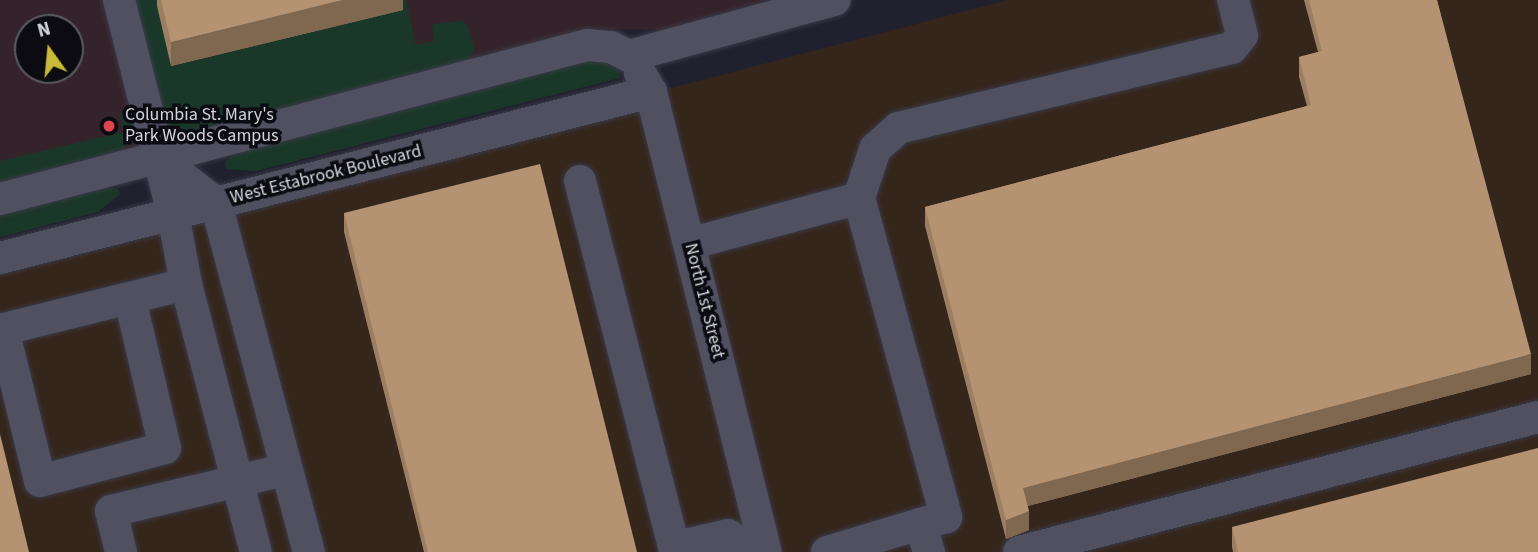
<!DOCTYPE html>
<html>
<head>
<meta charset="utf-8">
<style>
  body { margin:0 }
  #map { position:relative; width:1538px; height:552px; overflow:hidden; background:#21202f; font-family:"Source Sans 3",sans-serif }
  div>[style] { position:absolute }
  .industrial>* { inset:0; background:#35261b }
  .medical>* { inset:0; background:#35232b }
  .green>* { inset:0; background:#1a3829 }
  .roads { filter:drop-shadow(0 0 2px #3a3a47) drop-shadow(0 0 2px #3a3a47) }
  .minor>* { height:32px; margin:-16px; padding:0 16px; transform-origin:16px; border-radius:16px; background:#505061 }
  .wall>* { inset:0; background:#9c7e62 }
  .shaded-wall>* { inset:0; background:#7f6750 }
  .building>* { inset:0; background:#b59372 }
  .dots>* { width:19px; height:19px; translate:-50% -50%; box-sizing:border-box; border:4px solid #0b0b11; border-radius:50% }
  span { translate:-50% -50%; white-space:nowrap; text-align:center; line-height:1.15; -webkit-text-stroke:7px #0b0b11; paint-order:stroke }
  .poi-label { font-size:18px; color:#d4d4de }
  .left { translate:0 -50%; text-align:left }
  .street-label { font-size:18px; color:#d4d4de }
  .north { position:absolute; left:14px; top:14px; width:70px; height:70px; box-sizing:border-box; background:#0b0b11; border:2px solid #5b5b63; border-radius:50%; rotate:345deg; font-size:19px; font-weight:700; line-height:28px; text-align:center; color:#d4d4de }
  .north::after { content:''; display:block; margin:auto; width:24px; height:32px; background:#caba39; clip-path:polygon(50% 0,100% 100%,50% 72%,0 100%) }
</style>
</head>
<body>
<div id="map">
  <div class="industrial">
    <div style="clip-path:polygon(1008px 0,1538px 0,1538px 552px,0 552px,0 263px)"></div>
  </div>
  <div class="medical">
    <div style="clip-path:polygon(evenodd,0 0,781px 0,662px 30px,592px 29px,0 182px,0 0,28px 28px,70px 28px,70px 70px,28px 70px,28px 28px)"></div>
  </div>
  <div class="green">
    <div style="clip-path:polygon(131px 0,168px 0,171px 66px,403px 10px,401px 0,406px 0,416px 45px,434px 41px,432px 24px,462px 21px,468px 26px,474px 49px,469px 61px,186px 135px,164px 125px)"></div>
    <div style="clip-path:polygon(579px 59px,599px 60px,619px 70px,620px 78px,256px 171px,226px 169px,225px 162px,242px 148px)"></div>
    <div style="clip-path:polygon(130px 111px,135px 126px,134px 136px,122px 151px,0 184px,0 161px,123px 132px,120px 113px)"></div>
    <div style="clip-path:polygon(90px 185px,118px 189px,120px 194px,98px 212px,0 237px,0 209px)"></div>
  </div>
  <div class="roads">
    <div class="minor">
      <div style="left:119px;top:0;width:221px;rotate:75.8deg"></div>
      <div style="left:173px;top:214px;width:71px;rotate:79.5deg"></div>
      <div style="left:186px;top:284px;width:277px;rotate:75.4deg"></div>
      <div style="left:629px;top:56px;width:213px;rotate:-15.3deg"></div>
      <div style="left:640px;top:73px;width:22px;rotate:60deg"></div>
      <div style="left:651px;top:92px;width:474px;rotate:76deg"></div>
      <div style="left:159px;top:159px;width:72px;rotate:37.7deg"></div>
      <div style="left:216px;top:203px;width:361px;rotate:75.1deg"></div>
      <div style="left:580px;top:181px;width:383px;rotate:75.6deg"></div>
      <div style="left:859px;top:198px;width:52px;rotate:-71.9deg"></div>
      <div style="left:875px;top:149px;width:31px;rotate:-42deg"></div>
      <div style="left:898px;top:128px;width:343px;rotate:-13.5deg"></div>
      <div style="left:1232px;top:48px;width:16px;rotate:-52deg"></div>
      <div style="left:1242px;top:35px;width:36px;rotate:-104deg"></div>
      <div style="left:0;top:199px;width:607px;rotate:-14.7deg"></div>
      <div style="left:587px;top:45px;width:24px;rotate:5deg"></div>
      <div style="left:611px;top:47px;width:20px;rotate:27deg"></div>
      <div style="left:689px;top:244px;width:176px;rotate:-15.1deg"></div>
      <div style="left:859px;top:198px;width:331px;rotate:74.7deg"></div>
      <div style="left:946px;top:517px;width:27px;rotate:165deg"></div>
      <div style="left:0;top:258px;width:672px;rotate:-14.31deg"></div>
      <div style="left:3px;top:329px;width:156px;rotate:76.3deg"></div>
      <div style="left:40px;top:481px;width:129px;rotate:-14.8deg"></div>
      <div style="left:165px;top:448px;width:153px;rotate:-103.2deg"></div>
      <div style="left:0;top:330px;width:192px;rotate:-13.9deg"></div>
      <div style="left:121px;top:552px;width:42px;rotate:-103.7deg"></div>
      <div style="left:111px;top:511px;width:179px;rotate:-13.3deg"></div>
      <div style="left:683px;top:552px;width:10px;rotate:-53deg"></div>
      <div style="left:689px;top:544px;width:40px;rotate:-13deg"></div>
      <div style="left:728px;top:535px;width:14px;rotate:36deg"></div>
      <div style="left:827px;top:552px;width:97px;rotate:-16.8deg"></div>
      <div style="left:920px;top:524px;width:29px;rotate:72deg"></div>
      <div style="left:1019px;top:552px;width:536px;rotate:-14.58deg"></div>
    </div>
  </div>
  <div class="wall">
    <div style="clip-path:polygon(157px 0,403px 0,403px 10px,171px 66px,157px 6px)"></div>
    <div style="clip-path:polygon(1304px 0,1437px 0,1531px 374px,1028px 506px,1029px 530px,1006px 539px,925px 226px,925px 207px,1307px 106px,1299px 77px,1299px 57px,1318px 52px)"></div>
    <div style="clip-path:polygon(344px 213px,637px 552px,424px 552px,344px 232px)"></div>
    <div style="clip-path:polygon(1232px 527px,1538px 552px,1233px 552px,1232px 547px)"></div>
  </div>
  <div class="shaded-wall">
    <div style="clip-path:polygon(342px 0,403px 0,403px 10px,171px 66px,171px 42px)"></div>
    <div style="clip-path:polygon(1531px 354px,1531px 374px,1023px 507px,1023px 488px)"></div>
    <div style="clip-path:polygon(1029px 511px,1029px 530px,1006px 539px,1006px 520px)"></div>
  </div>
  <div class="building">
    <div style="clip-path:polygon(161px 0,342px 0,171px 42px)"></div>
    <div style="clip-path:polygon(1309px 0,1437px 0,1531px 354px,1023px 488px,1029px 511px,1006px 520px,925px 207px,1311px 105px,1299px 57px,1322px 51px)"></div>
    <div style="clip-path:polygon(540px 164px,637px 552px,428px 552px,344px 213px)"></div>
    <div style="clip-path:polygon(0 434px,29px 552px,0 552px)"></div>
    <div style="clip-path:polygon(1538px 448px,1538px 552px,1238px 552px,1232px 527px)"></div>
  </div>
  <div class="dots">
    <div style="left:109px;top:126px;background:#e0444e"></div>
  </div>
  <div class="poi-label">
    <span class="left" style="left:125px;top:126px">Columbia St. Mary's<br>Park Woods Campus</span>
  </div>
  <div class="street-label">
    <span style="left:326px;top:175px;rotate:-14deg">West Estabrook Boulevard</span>
    <span style="left:704px;top:301px;rotate:76deg">North 1st Street</span>
  </div>
  <div class="north">N</div>
</div>
</body>
</html>
